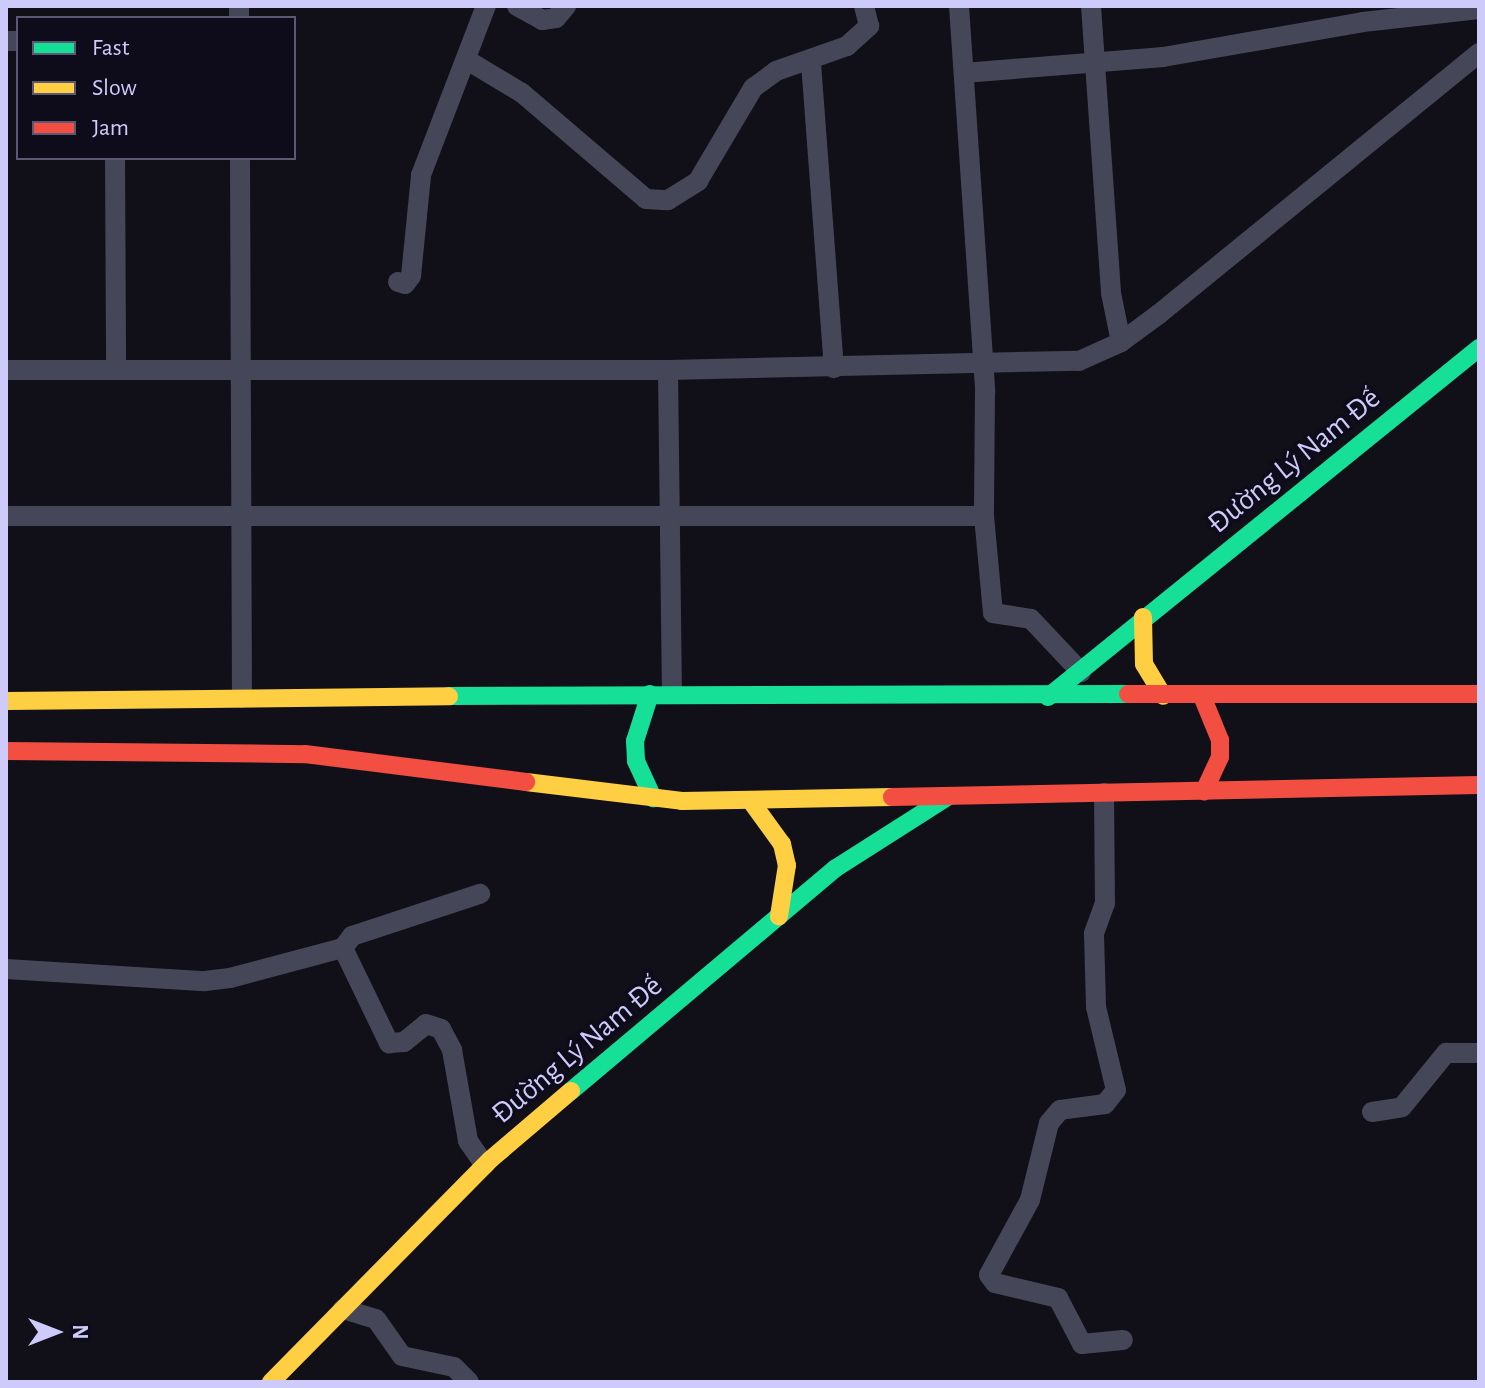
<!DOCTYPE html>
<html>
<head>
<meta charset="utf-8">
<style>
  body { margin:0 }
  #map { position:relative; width:1485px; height:1388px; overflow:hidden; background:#111018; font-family:"Alegreya Sans",sans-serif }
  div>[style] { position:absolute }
  .street>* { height:20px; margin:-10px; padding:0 10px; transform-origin:10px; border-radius:10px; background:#454658 }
  .fast>* { height:18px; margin:-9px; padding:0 9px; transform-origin:9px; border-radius:9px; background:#16e098 }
  .slow>* { height:18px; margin:-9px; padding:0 9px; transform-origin:9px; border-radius:9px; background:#ffcf43 }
  .jam>* { height:18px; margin:-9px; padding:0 9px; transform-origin:9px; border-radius:9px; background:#f24e42 }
  span { translate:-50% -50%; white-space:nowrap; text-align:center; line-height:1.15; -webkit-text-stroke:7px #0e0c1b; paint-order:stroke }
  .street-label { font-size:30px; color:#cecbfa }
  .frame { position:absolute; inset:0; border:8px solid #cecbfa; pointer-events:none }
  .legend { position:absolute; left:16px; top:16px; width:280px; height:144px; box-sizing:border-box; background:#0e0c1b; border:2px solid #5b5874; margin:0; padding:10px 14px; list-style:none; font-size:24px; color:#cecbfa }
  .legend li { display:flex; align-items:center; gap:16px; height:40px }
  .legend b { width:40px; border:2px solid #5b5874 }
  .north { position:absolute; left:16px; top:1292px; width:80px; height:80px; -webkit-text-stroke:6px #0e0c1b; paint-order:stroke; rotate:90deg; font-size:22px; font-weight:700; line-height:32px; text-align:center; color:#cecbfa }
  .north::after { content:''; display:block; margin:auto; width:28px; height:36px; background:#cecbfa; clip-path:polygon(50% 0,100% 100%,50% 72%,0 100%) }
</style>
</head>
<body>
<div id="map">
  <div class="street">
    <div style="left:239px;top:6px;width:12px;rotate:90deg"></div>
    <div style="left:517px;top:6px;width:29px;rotate:29deg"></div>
    <div style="left:542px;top:20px;width:14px;rotate:-8deg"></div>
    <div style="left:556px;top:18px;width:16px;rotate:-50deg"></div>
    <div style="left:959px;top:6px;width:387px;rotate:86.1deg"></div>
    <div style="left:985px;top:392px;width:124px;rotate:90.5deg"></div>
    <div style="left:984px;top:516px;width:97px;rotate:84.7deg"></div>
    <div style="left:993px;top:613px;width:38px;rotate:9deg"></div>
    <div style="left:1031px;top:619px;width:73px;rotate:46.7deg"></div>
    <div style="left:1091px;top:6px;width:288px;rotate:86deg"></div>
    <div style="left:1111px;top:293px;width:50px;rotate:78.5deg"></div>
    <div style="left:6px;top:41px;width:12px"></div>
    <div style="left:467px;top:60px;width:64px;rotate:31deg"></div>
    <div style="left:522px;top:93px;width:163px;rotate:40.5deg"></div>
    <div style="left:646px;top:199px;width:22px;rotate:3deg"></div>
    <div style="left:668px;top:200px;width:36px;rotate:-32deg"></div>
    <div style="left:698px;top:181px;width:108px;rotate:-59.4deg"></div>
    <div style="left:753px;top:88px;width:29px;rotate:-36deg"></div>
    <div style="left:776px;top:71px;width:75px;rotate:-19.4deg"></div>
    <div style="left:847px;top:46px;width:30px;rotate:-42deg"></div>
    <div style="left:869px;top:26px;width:21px;rotate:-104deg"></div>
    <div style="left:811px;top:63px;width:306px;rotate:85.7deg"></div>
    <div style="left:964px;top:73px;width:200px;rotate:-4.6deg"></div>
    <div style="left:1163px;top:57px;width:203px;rotate:-9.9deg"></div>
    <div style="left:1363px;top:22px;width:117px;rotate:-6.4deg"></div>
    <div style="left:115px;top:158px;width:212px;rotate:89.7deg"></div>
    <div style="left:240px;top:158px;width:540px;rotate:89.79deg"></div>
    <div style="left:398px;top:282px;width:7px;rotate:16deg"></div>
    <div style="left:405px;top:284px;width:10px;rotate:-53deg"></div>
    <div style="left:411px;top:276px;width:101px;rotate:-84.3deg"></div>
    <div style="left:421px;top:175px;width:181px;rotate:-69deg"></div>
    <div style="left:6px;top:370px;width:662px"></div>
    <div style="left:668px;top:370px;width:411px;rotate:-1.3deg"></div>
    <div style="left:1079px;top:361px;width:46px;rotate:-24.3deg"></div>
    <div style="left:1121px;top:342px;width:47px;rotate:-36.4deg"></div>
    <div style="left:1159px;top:314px;width:413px;rotate:-39.2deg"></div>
    <div style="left:668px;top:370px;width:323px;rotate:89.3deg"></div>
    <div style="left:6px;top:516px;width:978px"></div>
    <div style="left:1104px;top:793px;width:110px;rotate:89.5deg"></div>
    <div style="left:1105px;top:903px;width:33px;rotate:110deg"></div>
    <div style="left:1094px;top:934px;width:73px;rotate:88.4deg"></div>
    <div style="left:1096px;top:1007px;width:85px;rotate:76.5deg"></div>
    <div style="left:1116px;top:1090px;width:18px;rotate:128deg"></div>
    <div style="left:1105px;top:1104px;width:45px;rotate:172.4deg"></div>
    <div style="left:1060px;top:1110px;width:17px;rotate:130deg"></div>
    <div style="left:1049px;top:1123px;width:79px;rotate:103.9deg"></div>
    <div style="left:1030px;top:1200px;width:85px;rotate:118.7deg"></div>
    <div style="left:989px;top:1275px;width:10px;rotate:53deg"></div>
    <div style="left:995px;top:1283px;width:65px;rotate:13.4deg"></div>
    <div style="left:1058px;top:1298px;width:52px;rotate:62.4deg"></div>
    <div style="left:1082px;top:1344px;width:41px;rotate:-5.6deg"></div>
    <div style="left:343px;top:948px;width:106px;rotate:64.2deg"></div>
    <div style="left:389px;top:1043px;width:15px;rotate:-4deg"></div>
    <div style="left:404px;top:1042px;width:28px;rotate:-39deg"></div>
    <div style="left:426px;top:1024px;width:16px;rotate:18deg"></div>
    <div style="left:441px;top:1029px;width:24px;rotate:62deg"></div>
    <div style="left:452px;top:1050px;width:92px;rotate:80deg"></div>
    <div style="left:468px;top:1141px;width:29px;rotate:55deg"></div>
    <div style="left:6px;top:969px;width:199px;rotate:3.5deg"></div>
    <div style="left:205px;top:981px;width:25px;rotate:-7deg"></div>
    <div style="left:230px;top:978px;width:117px;rotate:-14.9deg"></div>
    <div style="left:343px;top:948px;width:15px;rotate:-53deg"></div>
    <div style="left:352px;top:936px;width:135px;rotate:-18.2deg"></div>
    <div style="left:1372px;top:1112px;width:30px;rotate:-9deg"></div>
    <div style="left:1402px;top:1107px;width:70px;rotate:-50.8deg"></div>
    <div style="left:1446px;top:1053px;width:33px"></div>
    <div style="left:343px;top:1309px;width:34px;rotate:17deg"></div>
    <div style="left:376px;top:1319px;width:45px;rotate:54.9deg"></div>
    <div style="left:402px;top:1356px;width:53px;rotate:11.9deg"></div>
    <div style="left:454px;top:1367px;width:21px;rotate:45deg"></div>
  </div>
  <div class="fast">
    <div style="left:650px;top:694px;width:49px;rotate:107.7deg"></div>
    <div style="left:635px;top:741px;width:20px;rotate:87deg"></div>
    <div style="left:636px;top:761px;width:41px;rotate:65.3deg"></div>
    <div style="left:449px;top:696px;width:679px;rotate:-0.17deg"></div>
    <div style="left:1048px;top:697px;width:555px;rotate:-39deg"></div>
    <div style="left:571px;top:1091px;width:346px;rotate:-40.1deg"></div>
    <div style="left:836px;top:868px;width:134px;rotate:-32.5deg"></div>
  </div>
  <div class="slow">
    <div style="left:1143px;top:617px;width:47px;rotate:88.8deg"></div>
    <div style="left:1144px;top:664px;width:37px;rotate:59deg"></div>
    <div style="left:6px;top:701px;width:443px;rotate:-0.6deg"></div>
    <div style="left:526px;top:782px;width:157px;rotate:6.9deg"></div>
    <div style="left:682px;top:801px;width:210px;rotate:-1.1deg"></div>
    <div style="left:750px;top:800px;width:54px;rotate:54deg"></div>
    <div style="left:782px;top:844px;width:22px;rotate:77deg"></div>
    <div style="left:787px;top:865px;width:52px;rotate:98.9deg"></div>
    <div style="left:271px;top:1382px;width:313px;rotate:-45.4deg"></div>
    <div style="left:491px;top:1159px;width:105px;rotate:-40.4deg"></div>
  </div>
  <div class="jam">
    <div style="left:1128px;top:694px;width:351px"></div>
    <div style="left:1202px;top:696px;width:48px;rotate:67.8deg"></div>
    <div style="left:1220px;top:740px;width:17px;rotate:90deg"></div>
    <div style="left:1220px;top:757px;width:38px;rotate:115deg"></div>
    <div style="left:6px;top:751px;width:299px;rotate:0.6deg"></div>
    <div style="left:305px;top:754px;width:223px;rotate:7.2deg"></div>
    <div style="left:892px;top:797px;width:587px;rotate:-1.17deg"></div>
  </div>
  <div class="street-label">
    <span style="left:1294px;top:461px;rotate:-39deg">Đường Lý Nam Đế</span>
    <span style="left:577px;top:1050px;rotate:-40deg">Đường Lý Nam Đế</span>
  </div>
  <div class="frame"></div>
  <ul class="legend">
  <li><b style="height:10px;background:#16e098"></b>Fast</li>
  <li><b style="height:10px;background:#ffcf43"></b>Slow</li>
  <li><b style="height:10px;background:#f24e42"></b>Jam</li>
  </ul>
  <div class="north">N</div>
</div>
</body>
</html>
